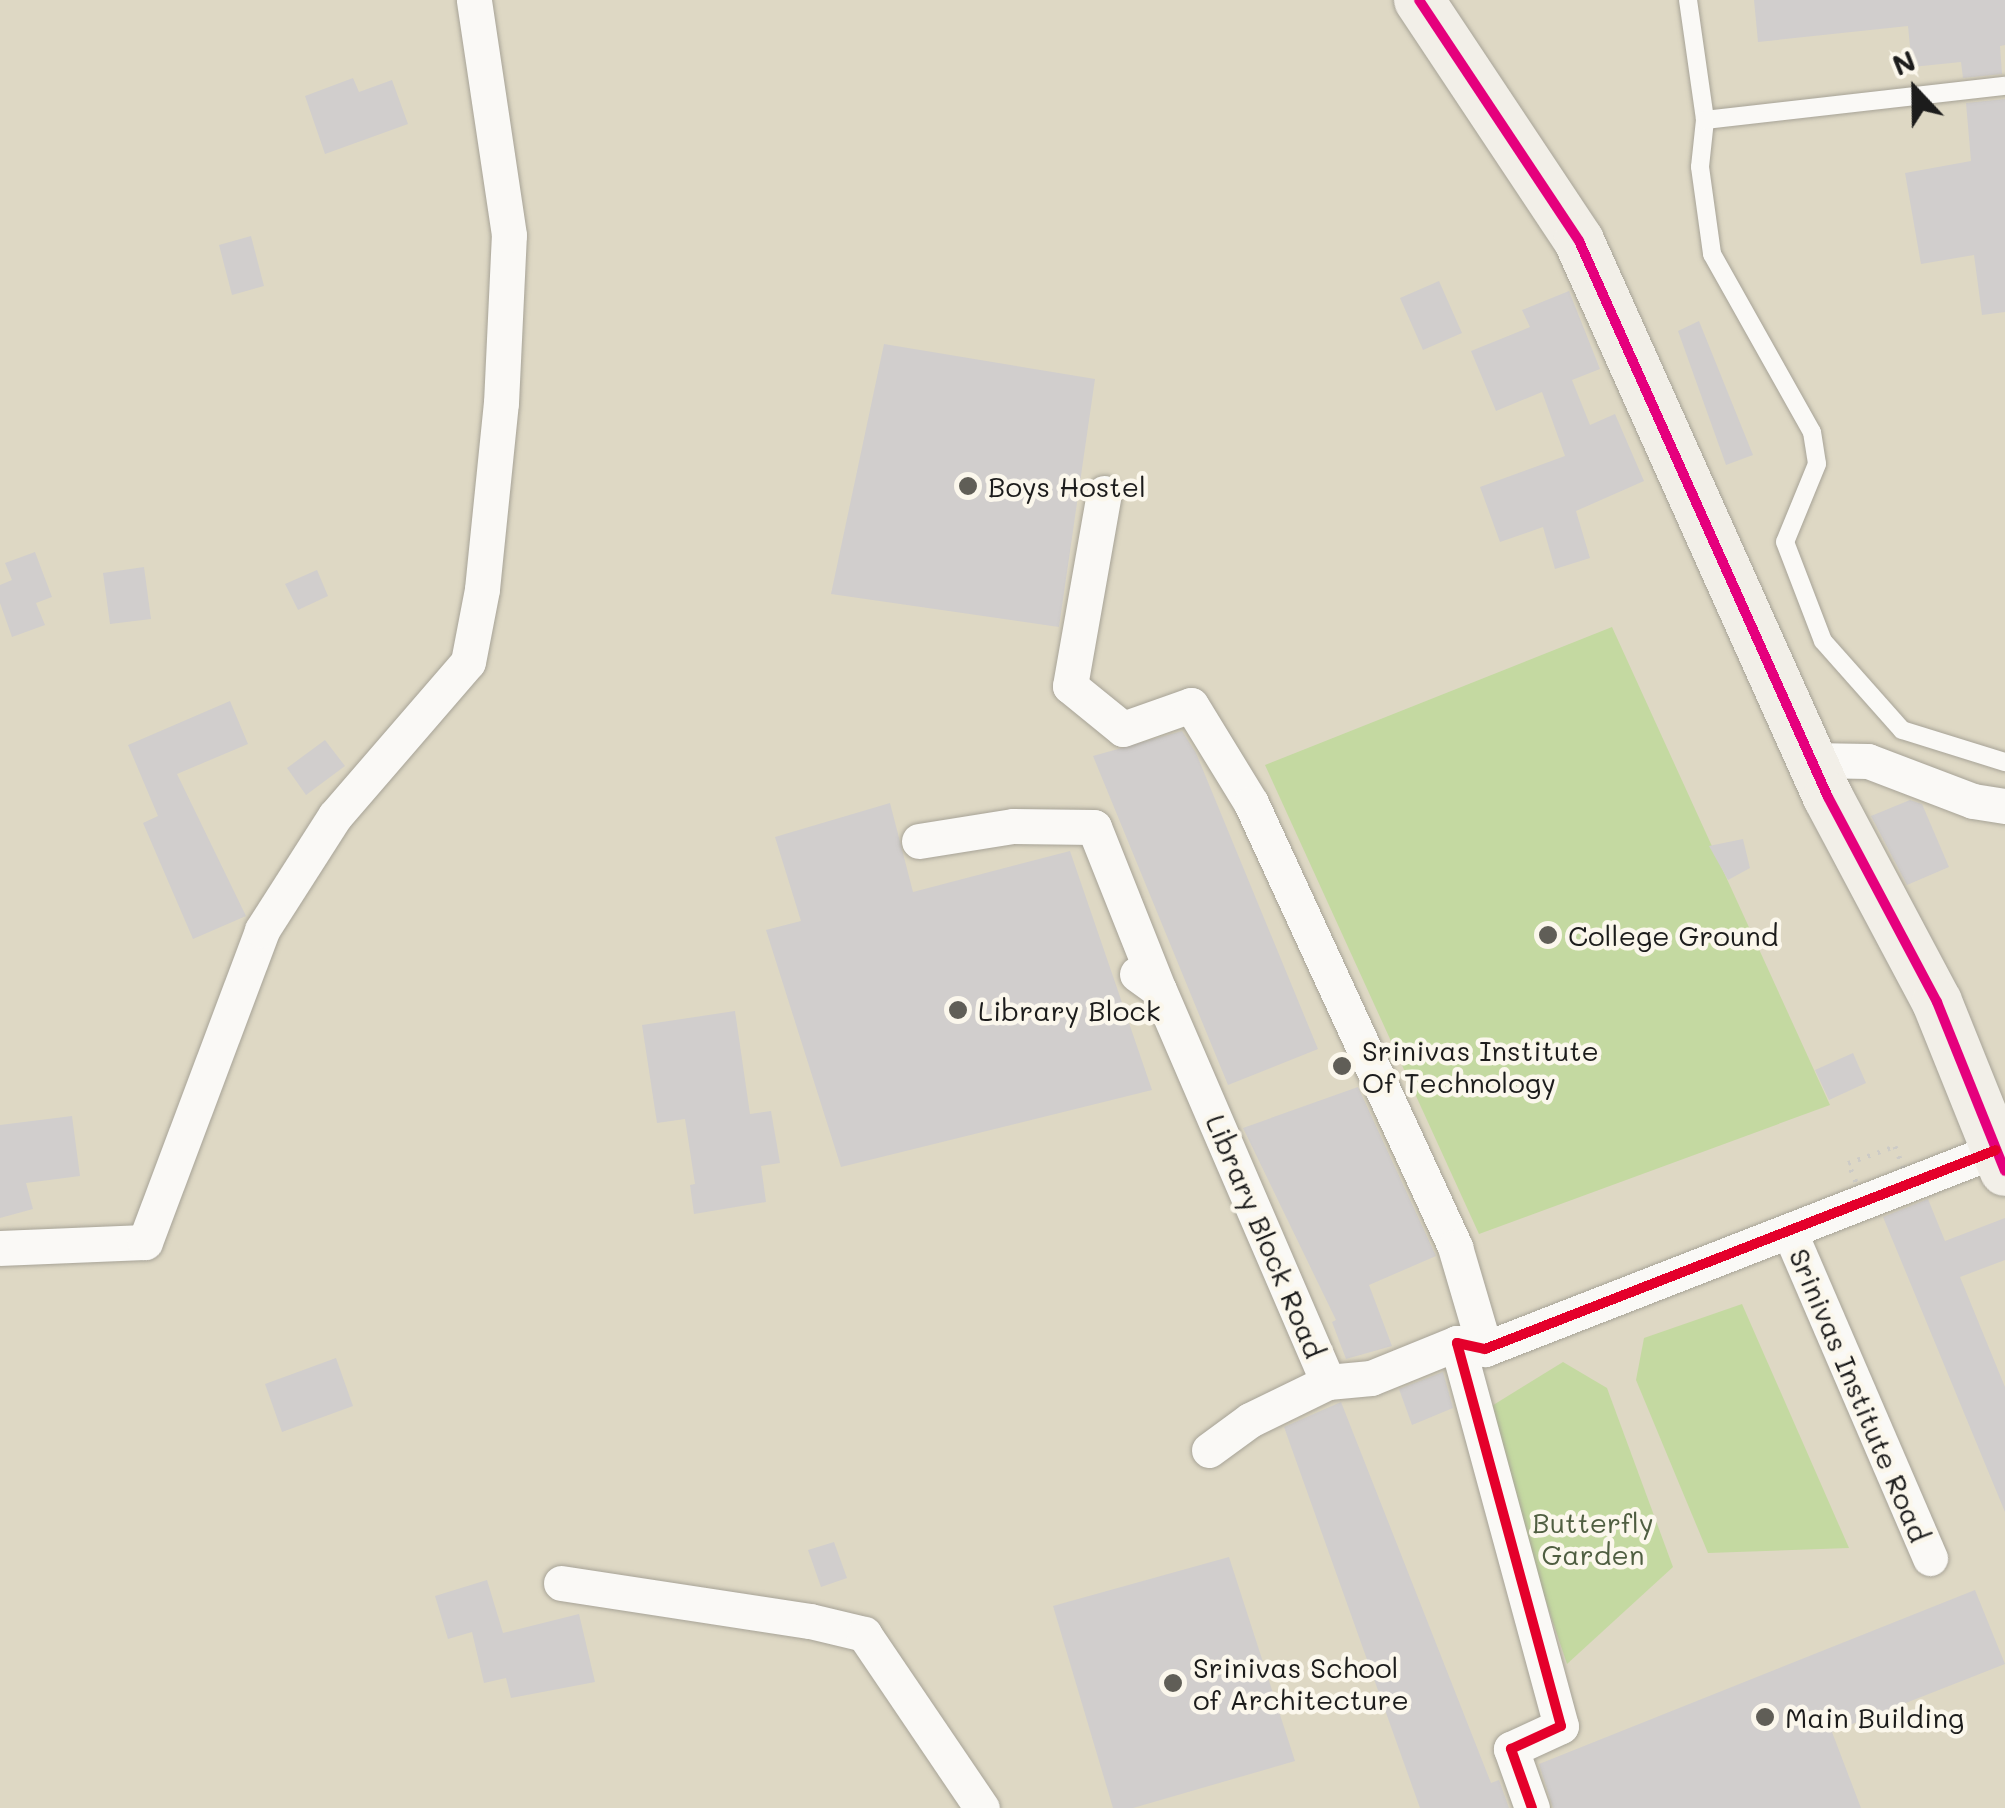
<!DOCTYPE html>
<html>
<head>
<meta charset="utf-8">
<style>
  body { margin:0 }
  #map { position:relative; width:2005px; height:1808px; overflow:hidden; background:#ded8c4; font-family:Mali,sans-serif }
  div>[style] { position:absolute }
  .green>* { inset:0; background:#c4d9a1 }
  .building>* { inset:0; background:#d1cecd }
  .path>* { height:5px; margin-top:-2.5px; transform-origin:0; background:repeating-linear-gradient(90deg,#cdcbc6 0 2.5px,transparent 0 10.5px) }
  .roads { filter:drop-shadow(0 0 2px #a7a397) drop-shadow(0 0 2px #a7a397) }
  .service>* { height:18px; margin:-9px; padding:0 9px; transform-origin:9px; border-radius:9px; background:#faf9f6 }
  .minor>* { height:35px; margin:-17.5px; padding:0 17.5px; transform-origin:17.5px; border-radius:17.5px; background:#faf9f6 }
  .secondary>* { height:50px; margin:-25px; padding:0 25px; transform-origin:25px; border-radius:25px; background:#f2efe8 }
  .bus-1>* { height:10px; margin:-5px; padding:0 5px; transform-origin:5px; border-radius:5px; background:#e5007d }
  .bus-2>* { height:10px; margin:-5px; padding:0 5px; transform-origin:5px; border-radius:5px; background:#e4002b }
  .dots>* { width:28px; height:28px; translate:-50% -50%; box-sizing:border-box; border:5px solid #fbf7ec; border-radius:50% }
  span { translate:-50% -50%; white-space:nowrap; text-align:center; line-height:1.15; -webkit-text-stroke:9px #fbf7ec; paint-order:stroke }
  .poi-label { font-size:28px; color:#1c1c1c }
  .left { translate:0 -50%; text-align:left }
  .street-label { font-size:28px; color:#1c1c1c }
  .park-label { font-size:28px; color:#4f5e41 }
  .north { position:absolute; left:1865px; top:40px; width:100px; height:100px; -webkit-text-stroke:8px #fbf7ec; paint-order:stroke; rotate:338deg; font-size:28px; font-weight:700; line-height:40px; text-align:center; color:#1c1c1c }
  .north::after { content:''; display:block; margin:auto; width:35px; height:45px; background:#1c1c1c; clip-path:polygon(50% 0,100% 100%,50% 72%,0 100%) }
</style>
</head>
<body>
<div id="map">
  <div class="green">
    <div style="clip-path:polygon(1612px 627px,1830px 1105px,1479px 1234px,1265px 765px)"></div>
    <div style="clip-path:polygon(1742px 1304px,1849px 1548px,1708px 1553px,1636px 1380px,1644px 1338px)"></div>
    <div style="clip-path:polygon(1563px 1362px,1607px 1388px,1673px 1567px,1567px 1664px,1482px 1412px)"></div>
  </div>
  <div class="building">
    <div style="clip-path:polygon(1754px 0,2005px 0,2005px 45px,2000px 46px,2002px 74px,1963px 78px,1961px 62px,1912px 67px,1908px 26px,1758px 42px)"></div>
    <div style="clip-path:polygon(353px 78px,359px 92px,392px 80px,408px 124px,325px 154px,305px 96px)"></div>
    <div style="clip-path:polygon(2005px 99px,2005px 312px,1982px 315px,1974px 255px,1921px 264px,1905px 173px,1971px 161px,1966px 103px)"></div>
    <div style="clip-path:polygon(251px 236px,264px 286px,232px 295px,219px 245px)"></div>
    <div style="clip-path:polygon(1439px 281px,1462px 333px,1423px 350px,1400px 298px)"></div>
    <div style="clip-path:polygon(1569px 291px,1600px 369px,1572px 380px,1590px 425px,1615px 414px,1644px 481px,1576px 511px,1590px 558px,1555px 569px,1543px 527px,1500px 542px,1480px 487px,1565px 456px,1542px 392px,1496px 411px,1471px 351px,1530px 327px,1522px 310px)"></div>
    <div style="clip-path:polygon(1699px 321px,1753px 455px,1726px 465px,1678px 331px)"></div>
    <div style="clip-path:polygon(884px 344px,1095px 379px,1059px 627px,831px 594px)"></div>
    <div style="clip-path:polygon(35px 552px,52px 597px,36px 603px,45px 625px,12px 637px,0 603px,0 585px,12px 580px,5px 563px)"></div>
    <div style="clip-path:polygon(144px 567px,151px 619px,110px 624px,103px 573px)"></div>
    <div style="clip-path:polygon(317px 570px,328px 596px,298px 610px,285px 584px)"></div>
    <div style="clip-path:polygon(230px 701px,248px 744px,177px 774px,246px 916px,193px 939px,143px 823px,158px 816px,128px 745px)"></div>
    <div style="clip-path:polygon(1182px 731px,1196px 753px,1318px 1049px,1228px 1085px,1093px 756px)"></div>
    <div style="clip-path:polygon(325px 740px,345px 766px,306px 795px,287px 768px)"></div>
    <div style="clip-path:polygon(1910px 800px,1922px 804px,1949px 867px,1907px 885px,1871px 816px)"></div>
    <div style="clip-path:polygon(890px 803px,913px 892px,1070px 851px,1152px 1090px,841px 1167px,766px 930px,801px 921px,775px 837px)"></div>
    <div style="clip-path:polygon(1743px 839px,1750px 868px,1728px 880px,1709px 846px)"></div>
    <div style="clip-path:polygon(735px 1011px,750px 1114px,771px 1111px,780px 1163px,761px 1166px,766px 1202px,694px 1214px,690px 1185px,695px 1184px,685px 1119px,657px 1123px,642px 1025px)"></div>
    <div style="clip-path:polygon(1853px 1053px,1866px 1083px,1829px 1100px,1815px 1070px)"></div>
    <div style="clip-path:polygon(1358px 1087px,1436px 1256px,1369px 1285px,1392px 1346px,1346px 1359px,1332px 1322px,1336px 1320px,1243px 1128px)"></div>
    <div style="clip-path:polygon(72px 1116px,80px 1176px,26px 1183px,33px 1209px,0 1218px,0 1125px)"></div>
    <div style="clip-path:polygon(1928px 1199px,1945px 1241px,2005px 1218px,2005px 1260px,1960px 1277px,2005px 1387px,2005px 1512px,1883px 1217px)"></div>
    <div style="clip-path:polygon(336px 1358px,353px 1406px,282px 1432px,265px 1384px)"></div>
    <div style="clip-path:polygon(1443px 1372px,1453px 1408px,1412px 1425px,1399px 1389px)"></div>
    <div style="clip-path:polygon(1341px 1402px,1491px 1783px,1499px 1780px,1509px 1808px,1420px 1808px,1284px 1427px)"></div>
    <div style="clip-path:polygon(834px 1542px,847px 1578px,821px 1587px,808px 1550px)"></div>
    <div style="clip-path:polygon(1229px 1557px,1295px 1761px,1133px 1808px,1113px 1808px,1053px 1606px)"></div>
    <div style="clip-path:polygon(487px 1580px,503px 1633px,579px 1614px,595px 1682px,511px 1698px,506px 1678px,484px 1683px,472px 1632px,448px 1639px,435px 1596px)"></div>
    <div style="clip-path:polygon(1975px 1590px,2005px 1664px,1832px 1732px,1861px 1808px,1553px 1808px,1539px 1764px)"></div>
  </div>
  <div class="path">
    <div style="left:1895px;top:1146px;width:30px;rotate:69deg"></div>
    <div style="left:1906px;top:1174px;width:49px;rotate:159.7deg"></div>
    <div style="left:1860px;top:1191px;width:30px;rotate:-113deg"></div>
    <div style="left:1848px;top:1163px;width:50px;rotate:-19.9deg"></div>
  </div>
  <div class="roads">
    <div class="service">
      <div style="left:1688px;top:0;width:121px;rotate:81.9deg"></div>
      <div style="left:1705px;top:120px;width:47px;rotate:96.1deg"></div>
      <div style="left:1700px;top:167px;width:88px;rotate:82.1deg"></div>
      <div style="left:1712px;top:254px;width:204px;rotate:60.7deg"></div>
      <div style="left:1812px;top:432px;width:32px;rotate:81deg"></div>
      <div style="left:1817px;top:464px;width:84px;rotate:112.3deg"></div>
      <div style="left:1785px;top:542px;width:106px;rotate:69deg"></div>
      <div style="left:1823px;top:641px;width:119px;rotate:48.4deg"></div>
      <div style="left:1902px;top:730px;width:108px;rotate:17.3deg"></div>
      <div style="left:1705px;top:120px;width:302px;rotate:-6.5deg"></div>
    </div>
    <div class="minor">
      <div style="left:1104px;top:493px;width:196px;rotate:100deg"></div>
      <div style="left:1070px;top:686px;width:68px;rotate:39.1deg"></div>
      <div style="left:1123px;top:729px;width:72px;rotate:-19.4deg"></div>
      <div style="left:1191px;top:705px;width:115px;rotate:58.5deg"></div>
      <div style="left:1251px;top:803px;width:489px;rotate:65.3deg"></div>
      <div style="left:1455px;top:1247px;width:106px;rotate:73.6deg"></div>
      <div style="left:1812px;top:760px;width:56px;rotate:1deg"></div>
      <div style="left:1868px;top:761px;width:112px;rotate:20.9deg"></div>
      <div style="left:1973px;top:801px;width:32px;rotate:9deg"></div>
      <div style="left:919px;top:841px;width:95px;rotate:-9.1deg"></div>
      <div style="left:1013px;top:826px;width:81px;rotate:0.7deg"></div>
      <div style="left:1094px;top:827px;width:175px;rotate:68.3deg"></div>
      <div style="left:1137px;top:974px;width:27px;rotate:36deg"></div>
      <div style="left:1159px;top:990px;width:427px;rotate:66.7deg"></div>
      <div style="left:1328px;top:1382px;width:43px;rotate:-5.3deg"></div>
      <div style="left:1371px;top:1378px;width:93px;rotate:-22.1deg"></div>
      <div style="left:1790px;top:1233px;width:354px;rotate:66.7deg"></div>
      <div style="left:0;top:1248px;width:145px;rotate:-2.4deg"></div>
      <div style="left:145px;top:1242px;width:333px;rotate:-69.4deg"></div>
      <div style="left:262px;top:930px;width:135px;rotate:-57.4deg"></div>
      <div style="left:335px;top:816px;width:203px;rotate:-49.2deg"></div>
      <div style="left:468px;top:662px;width:74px;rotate:-79.1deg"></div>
      <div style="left:482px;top:589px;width:187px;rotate:-84.2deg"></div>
      <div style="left:501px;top:403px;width:168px;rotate:-87.3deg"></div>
      <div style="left:509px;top:235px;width:238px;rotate:-98.5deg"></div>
      <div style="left:1209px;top:1450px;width:51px;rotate:-36.2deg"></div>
      <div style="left:1250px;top:1420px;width:87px;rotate:-26deg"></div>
      <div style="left:561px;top:1583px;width:252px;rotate:8.7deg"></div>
      <div style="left:810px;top:1621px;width:56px;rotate:13.5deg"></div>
      <div style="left:864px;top:1634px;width:210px;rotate:55.9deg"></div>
      <div style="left:1532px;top:1808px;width:63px;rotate:-109.6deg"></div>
      <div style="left:1511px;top:1749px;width:55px;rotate:-24.7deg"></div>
      <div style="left:1561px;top:1726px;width:397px;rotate:-105.2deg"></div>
      <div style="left:1457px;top:1343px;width:29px;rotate:12deg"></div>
      <div style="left:1485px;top:1349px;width:548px;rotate:-21.28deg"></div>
    </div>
    <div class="secondary">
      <div style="left:1419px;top:0;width:289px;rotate:56.4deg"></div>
      <div style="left:1579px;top:241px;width:609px;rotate:65.88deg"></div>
      <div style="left:1828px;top:797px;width:232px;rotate:62deg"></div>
      <div style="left:1937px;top:1002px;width:182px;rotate:68.1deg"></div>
    </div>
  </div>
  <div class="bus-1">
    <div style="left:1419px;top:0;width:289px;rotate:56.4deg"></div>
    <div style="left:1579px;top:241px;width:609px;rotate:65.88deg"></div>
    <div style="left:1828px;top:797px;width:232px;rotate:62deg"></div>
    <div style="left:1937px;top:1002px;width:182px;rotate:68.1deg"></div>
  </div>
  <div class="bus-2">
    <div style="left:1532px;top:1808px;width:63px;rotate:-109.6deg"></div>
    <div style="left:1511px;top:1749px;width:55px;rotate:-24.7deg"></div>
    <div style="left:1561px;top:1726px;width:397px;rotate:-105.2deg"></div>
    <div style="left:1457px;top:1343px;width:29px;rotate:12deg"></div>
    <div style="left:1485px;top:1349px;width:548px;rotate:-21.28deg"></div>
  </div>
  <div class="dots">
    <div style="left:968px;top:486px;background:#605e57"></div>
    <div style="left:1548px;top:935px;background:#605e57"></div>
    <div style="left:958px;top:1010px;background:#605e57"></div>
    <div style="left:1342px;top:1066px;background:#605e57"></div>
    <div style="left:1173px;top:1683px;background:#605e57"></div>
    <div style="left:1765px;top:1717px;background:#605e57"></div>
  </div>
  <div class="poi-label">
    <span class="left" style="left:988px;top:486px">Boys Hostel</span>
    <span class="left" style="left:1568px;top:935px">College Ground</span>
    <span class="left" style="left:978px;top:1010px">Library Block</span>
    <span class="left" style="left:1362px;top:1066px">Srinivas Institute<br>Of Technology</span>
    <span class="left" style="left:1193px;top:1683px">Srinivas School<br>of Architecture</span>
    <span class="left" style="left:1785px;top:1717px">Main Building</span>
  </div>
  <div class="street-label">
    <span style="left:1266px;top:1236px;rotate:67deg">Library Block Road</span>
    <span style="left:1860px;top:1395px;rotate:67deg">Srinivas Institute Road</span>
  </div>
  <div class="park-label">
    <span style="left:1593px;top:1538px">Butterfly<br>Garden</span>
  </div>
  <div class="north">N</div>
</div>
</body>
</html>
